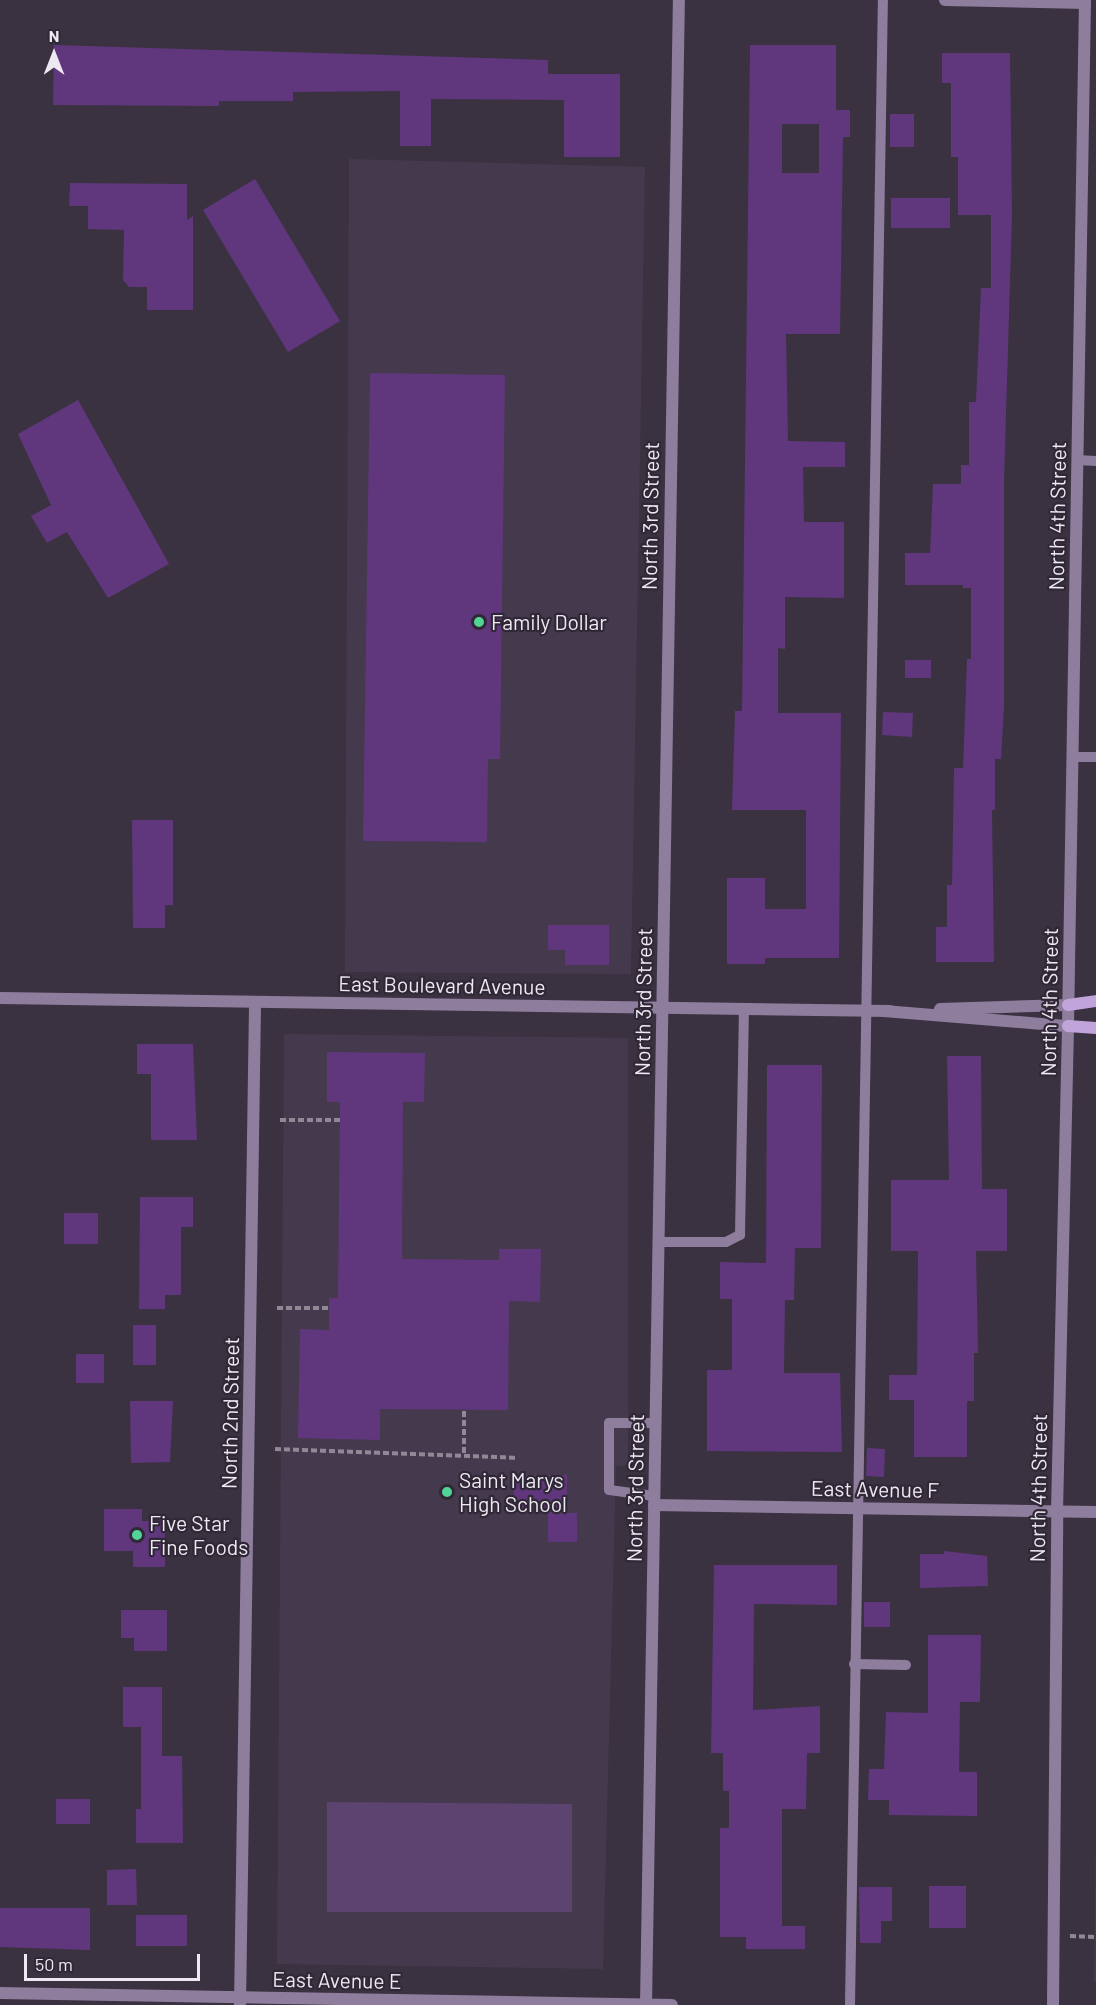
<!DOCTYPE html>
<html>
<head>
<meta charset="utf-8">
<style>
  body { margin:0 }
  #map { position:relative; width:1096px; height:2005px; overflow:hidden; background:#3a3241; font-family:Barlow,sans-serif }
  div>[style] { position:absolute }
  .built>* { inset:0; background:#45394e }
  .green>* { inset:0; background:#5c4370 }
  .building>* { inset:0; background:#60377c }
  .path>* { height:4px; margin-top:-2px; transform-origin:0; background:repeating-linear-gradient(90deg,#908995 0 6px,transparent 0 9px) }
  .service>* { height:10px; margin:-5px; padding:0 5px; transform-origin:5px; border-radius:5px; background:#8f7d9e }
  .minor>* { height:12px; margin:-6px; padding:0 6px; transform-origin:6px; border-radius:6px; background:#8f7d9e }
  .tertiary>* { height:12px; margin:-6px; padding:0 6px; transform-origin:6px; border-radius:6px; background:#8f7d9e }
  .secondary>* { height:12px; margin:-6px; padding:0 6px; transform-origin:6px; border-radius:6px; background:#c1a4d9 }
  .dots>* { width:16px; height:16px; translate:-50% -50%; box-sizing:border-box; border:3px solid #302836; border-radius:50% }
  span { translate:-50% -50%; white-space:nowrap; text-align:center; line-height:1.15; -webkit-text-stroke:4.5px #302836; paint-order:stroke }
  .street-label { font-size:21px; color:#ede8f1 }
  .poi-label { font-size:21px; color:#ede8f1 }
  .left { translate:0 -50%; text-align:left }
  .north { position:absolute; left:24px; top:24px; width:60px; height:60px; -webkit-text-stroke:4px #302836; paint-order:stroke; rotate:0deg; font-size:16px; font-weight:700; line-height:24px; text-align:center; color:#ede8f1 }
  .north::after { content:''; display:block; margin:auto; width:21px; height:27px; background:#ede8f1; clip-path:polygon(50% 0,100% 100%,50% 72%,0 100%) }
  .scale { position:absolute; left:24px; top:1954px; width:176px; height:27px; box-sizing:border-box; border:3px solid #ede8f1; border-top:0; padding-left:8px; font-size:18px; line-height:21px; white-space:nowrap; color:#ede8f1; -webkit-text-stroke:4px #302836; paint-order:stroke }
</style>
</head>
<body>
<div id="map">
  <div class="built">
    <div style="clip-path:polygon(349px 159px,645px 167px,631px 974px,345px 972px)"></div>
    <div style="clip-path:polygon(284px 1034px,628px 1038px,628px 1465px,616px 1466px,603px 1969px,277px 1964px)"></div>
    <div style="clip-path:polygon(1096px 1830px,1096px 1982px,1094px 1982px)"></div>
  </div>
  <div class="green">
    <div style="clip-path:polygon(327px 1802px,572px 1804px,572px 1912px,327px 1912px)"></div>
  </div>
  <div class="building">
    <div style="clip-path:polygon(54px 45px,548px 60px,548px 74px,620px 74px,620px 157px,564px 157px,564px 100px,431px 99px,431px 146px,400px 146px,400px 91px,293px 92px,293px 101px,219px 101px,219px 106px,53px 105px)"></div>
    <div style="clip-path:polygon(evenodd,750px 45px,836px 45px,836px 110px,850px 110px,850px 137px,843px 137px,840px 334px,786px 334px,788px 441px,845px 442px,845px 467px,803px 467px,804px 522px,844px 522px,844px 598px,785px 597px,785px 649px,778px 648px,778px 713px,841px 713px,839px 958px,765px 958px,765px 964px,727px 964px,727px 878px,765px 878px,765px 909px,806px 909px,806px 810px,732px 810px,735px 711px,742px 711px,750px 45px,782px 124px,819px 124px,819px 173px,782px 173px,782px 124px)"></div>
    <div style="clip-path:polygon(942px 53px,1010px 53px,1012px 215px,1004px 481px,1004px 707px,1001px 759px,995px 759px,995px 810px,992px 810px,994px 962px,936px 962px,936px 927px,947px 927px,947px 885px,952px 885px,954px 768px,963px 768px,967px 659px,971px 659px,971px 588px,963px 588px,963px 585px,905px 585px,905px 553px,930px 553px,933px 484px,961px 484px,961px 465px,969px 465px,969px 402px,976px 402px,981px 288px,991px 288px,991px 215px,958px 215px,958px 157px,951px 157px,951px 83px,942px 83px)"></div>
    <div style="clip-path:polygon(890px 114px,914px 114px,914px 147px,890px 147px)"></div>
    <div style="clip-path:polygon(255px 179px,340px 321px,288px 352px,203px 210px)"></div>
    <div style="clip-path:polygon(70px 183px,187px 184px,187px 220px,193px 216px,193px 310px,147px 310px,147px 287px,129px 287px,123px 280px,124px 230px,88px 229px,88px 206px,69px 206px)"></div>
    <div style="clip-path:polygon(891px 198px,950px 198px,950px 228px,891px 228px)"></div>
    <div style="clip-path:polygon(370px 373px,505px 375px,500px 759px,488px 759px,487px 842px,363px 841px)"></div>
    <div style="clip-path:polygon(78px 400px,169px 564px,108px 598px,67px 532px,47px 543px,31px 516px,51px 505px,18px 434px)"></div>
    <div style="clip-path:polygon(905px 660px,931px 660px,931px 678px,905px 678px)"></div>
    <div style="clip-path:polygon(883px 712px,913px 713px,912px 737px,882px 735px)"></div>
    <div style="clip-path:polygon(132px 820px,173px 820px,173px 905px,165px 905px,165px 928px,133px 928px)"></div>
    <div style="clip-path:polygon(548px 925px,609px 925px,609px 965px,565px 965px,565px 950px,548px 950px)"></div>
    <div style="clip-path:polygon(137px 1044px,193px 1044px,197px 1140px,151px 1140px,151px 1074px,137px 1074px)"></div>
    <div style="clip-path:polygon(327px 1052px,425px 1053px,424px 1102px,403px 1102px,402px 1259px,499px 1260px,499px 1249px,541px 1249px,540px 1302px,509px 1301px,508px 1410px,380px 1409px,380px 1440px,298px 1438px,300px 1329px,329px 1330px,329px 1298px,338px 1298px,340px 1102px,327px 1102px)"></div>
    <div style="clip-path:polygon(947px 1056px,981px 1056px,982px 1189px,1007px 1189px,1007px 1251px,976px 1251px,978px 1353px,974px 1353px,974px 1401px,967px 1401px,967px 1457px,914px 1457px,914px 1400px,889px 1400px,889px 1375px,917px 1375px,918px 1251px,891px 1251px,891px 1180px,949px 1180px)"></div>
    <div style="clip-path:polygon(767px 1065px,822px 1065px,821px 1248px,795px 1248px,794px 1300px,785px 1300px,784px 1373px,840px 1373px,842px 1452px,707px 1451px,707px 1370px,732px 1370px,732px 1299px,720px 1299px,720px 1262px,766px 1263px)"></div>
    <div style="clip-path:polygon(140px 1197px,193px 1197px,193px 1227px,181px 1227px,181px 1295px,165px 1295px,165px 1309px,139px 1309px)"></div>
    <div style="clip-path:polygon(64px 1213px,98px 1213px,98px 1244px,64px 1244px)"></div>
    <div style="clip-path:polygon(133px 1325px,156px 1325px,156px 1365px,133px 1365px)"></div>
    <div style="clip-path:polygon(76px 1354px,104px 1354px,104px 1383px,76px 1383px)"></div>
    <div style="clip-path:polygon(130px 1401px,173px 1401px,170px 1462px,131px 1463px)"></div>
    <div style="clip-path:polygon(867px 1448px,885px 1449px,884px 1477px,866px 1476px)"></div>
    <div style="clip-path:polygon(514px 1475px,567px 1475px,567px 1513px,577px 1513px,577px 1542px,548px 1542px,548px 1509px,514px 1509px)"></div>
    <div style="clip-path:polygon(104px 1509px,142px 1509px,142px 1521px,165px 1521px,165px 1567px,133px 1567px,133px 1551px,104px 1551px)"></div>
    <div style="clip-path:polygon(944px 1551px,987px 1556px,988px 1586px,920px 1588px,920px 1554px,944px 1554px)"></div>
    <div style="clip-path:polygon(714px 1565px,837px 1565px,837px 1605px,754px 1604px,753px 1710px,820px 1706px,820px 1753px,807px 1753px,806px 1809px,782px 1809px,782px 1926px,805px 1926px,805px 1949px,746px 1949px,746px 1937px,720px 1937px,720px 1828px,729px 1828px,729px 1791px,723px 1791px,723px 1753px,711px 1753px)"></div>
    <div style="clip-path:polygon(864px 1602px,890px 1602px,890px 1627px,864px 1627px)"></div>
    <div style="clip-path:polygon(121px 1610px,167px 1610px,167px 1651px,134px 1651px,134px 1638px,121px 1638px)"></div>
    <div style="clip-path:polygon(928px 1635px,981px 1635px,980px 1702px,960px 1702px,959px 1772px,977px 1772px,977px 1816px,889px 1815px,889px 1800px,868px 1800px,869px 1769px,884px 1769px,886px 1712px,928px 1713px)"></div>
    <div style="clip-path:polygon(123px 1687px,162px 1687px,162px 1756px,182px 1756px,183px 1843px,136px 1843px,136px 1809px,141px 1809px,141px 1727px,123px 1727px)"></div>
    <div style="clip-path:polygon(56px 1799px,90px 1799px,90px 1824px,56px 1824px)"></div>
    <div style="clip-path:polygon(136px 1869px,137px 1905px,107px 1905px,107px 1870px)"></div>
    <div style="clip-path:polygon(929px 1886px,966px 1886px,966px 1928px,929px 1928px)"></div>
    <div style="clip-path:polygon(859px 1887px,892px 1887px,892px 1921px,881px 1921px,881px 1943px,860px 1943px)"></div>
    <div style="clip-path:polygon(0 1908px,90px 1908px,90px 1950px,0 1947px)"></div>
    <div style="clip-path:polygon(136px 1915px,187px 1915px,187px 1946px,136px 1946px)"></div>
  </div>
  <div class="path">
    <div style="left:280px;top:1120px;width:60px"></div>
    <div style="left:277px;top:1308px;width:52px"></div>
    <div style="left:275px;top:1449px;width:243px;rotate:2.1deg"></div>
    <div style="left:464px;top:1453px;width:43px;rotate:-90deg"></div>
    <div style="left:1070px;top:1936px;width:26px;rotate:2deg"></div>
  </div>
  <div class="service">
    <div style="left:1077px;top:460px;width:19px;rotate:3deg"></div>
    <div style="left:1072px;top:757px;width:24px"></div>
    <div style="left:659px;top:1242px;width:67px"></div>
    <div style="left:726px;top:1242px;width:16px;rotate:-27deg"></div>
    <div style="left:740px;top:1235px;width:226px;rotate:-89deg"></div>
    <div style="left:654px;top:1496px;width:45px;rotate:-172.4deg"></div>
    <div style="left:609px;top:1490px;width:67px;rotate:-90deg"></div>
    <div style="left:609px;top:1423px;width:47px"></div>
    <div style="left:854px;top:1664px;width:52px;rotate:1.1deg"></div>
    <div style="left:850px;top:2005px;width:2005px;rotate:-89.06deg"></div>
  </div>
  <div class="minor">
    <div style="left:945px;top:0;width:140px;rotate:1.2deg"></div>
    <div style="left:654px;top:1505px;width:442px;rotate:0.9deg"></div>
    <div style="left:0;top:1993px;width:672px;rotate:1.02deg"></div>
    <div style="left:240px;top:2005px;width:1003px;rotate:-89.14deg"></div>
    <div style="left:1053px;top:2005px;width:493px;rotate:-89.5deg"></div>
    <div style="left:1057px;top:1512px;width:486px;rotate:-88.7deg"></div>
  </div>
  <div class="tertiary">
    <div style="left:0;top:998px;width:890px;rotate:0.84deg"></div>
    <div style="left:940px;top:1009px;width:128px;rotate:-1.8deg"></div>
    <div style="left:884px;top:1011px;width:185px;rotate:4.7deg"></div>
    <div style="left:1068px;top:1026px;width:1026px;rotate:-89.05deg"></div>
    <div style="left:646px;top:2005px;width:2005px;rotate:-89.06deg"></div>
  </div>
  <div class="secondary">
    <div style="left:1068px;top:1005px;width:28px;rotate:-8deg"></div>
    <div style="left:1068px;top:1026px;width:28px;rotate:4deg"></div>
  </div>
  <div class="dots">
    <div style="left:479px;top:622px;background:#54d396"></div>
    <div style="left:447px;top:1492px;background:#54d396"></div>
    <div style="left:137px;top:1535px;background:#54d396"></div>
  </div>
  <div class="street-label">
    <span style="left:650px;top:516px;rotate:-89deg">North 3rd Street</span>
    <span style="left:1057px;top:516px;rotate:-89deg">North 4th Street</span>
    <span style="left:442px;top:985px;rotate:1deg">East Boulevard Avenue</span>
    <span style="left:643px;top:1002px;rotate:-89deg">North 3rd Street</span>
    <span style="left:1049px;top:1002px;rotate:-89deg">North 4th Street</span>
    <span style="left:230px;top:1413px;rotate:-89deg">North 2nd Street</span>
    <span style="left:635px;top:1488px;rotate:-89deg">North 3rd Street</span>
    <span style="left:1038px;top:1488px;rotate:-89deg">North 4th Street</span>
    <span style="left:875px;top:1489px;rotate:1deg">East Avenue F</span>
    <span style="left:337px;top:1980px;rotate:1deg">East Avenue E</span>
  </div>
  <div class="poi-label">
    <span class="left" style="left:491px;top:622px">Family Dollar</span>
    <span class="left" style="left:459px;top:1492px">Saint Marys<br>High School</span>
    <span class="left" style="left:149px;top:1535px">Five Star<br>Fine Foods</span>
  </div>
  <div class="north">N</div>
  <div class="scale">50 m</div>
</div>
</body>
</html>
